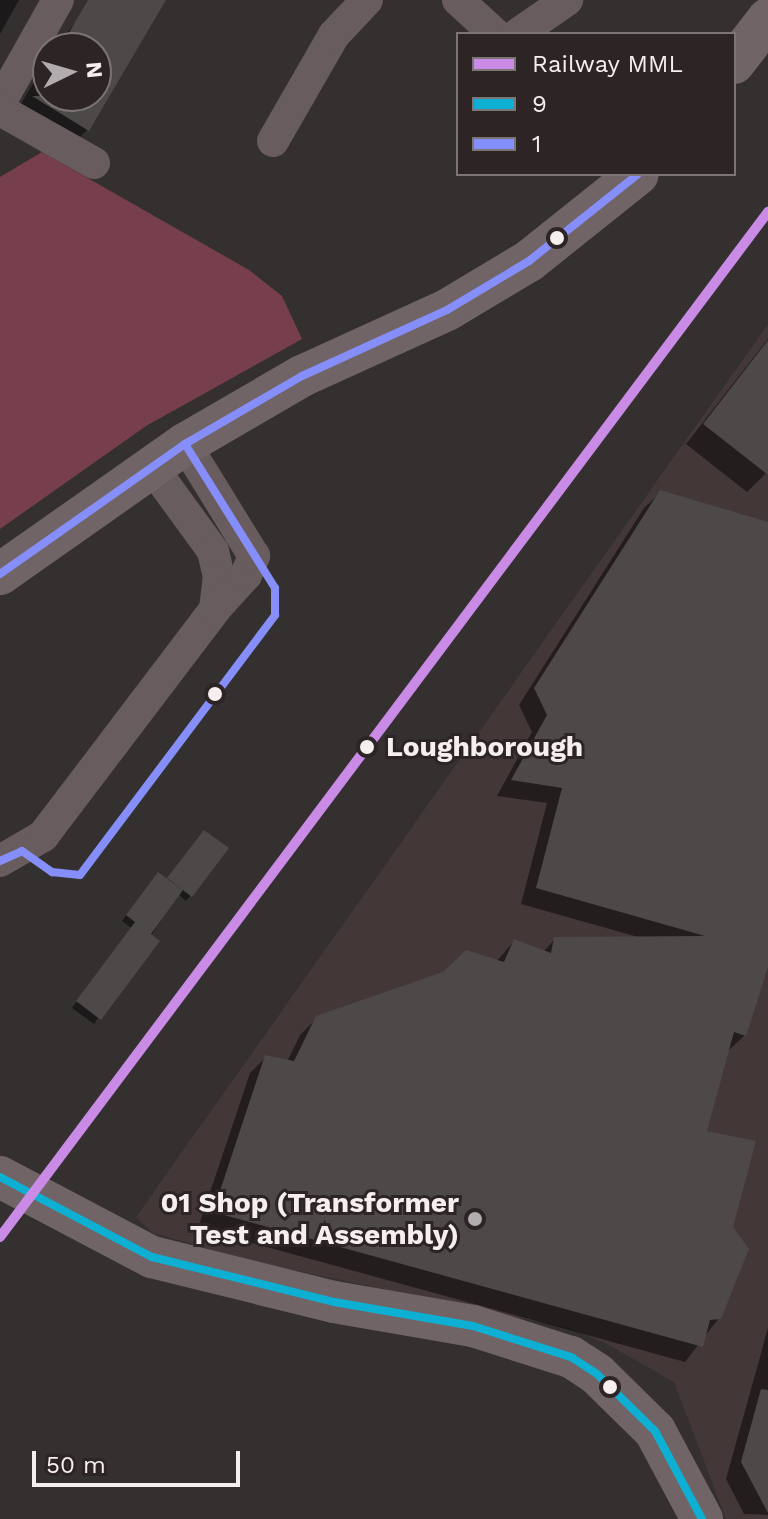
<!DOCTYPE html>
<html>
<head>
<meta charset="utf-8">
<style>
  body { margin:0 }
  #map { position:relative; width:768px; height:1519px; overflow:hidden; background:#343030; font-family:"Work Sans",sans-serif }
  div>[style] { position:absolute }
  .built>* { inset:0; background:#443738 }
  .green>* { inset:0; background:#773f4b }
  .shadow>* { inset:0; background:#0007 }
  .building>* { inset:0; background:#4d4949 }
  .minor>* { height:32px; margin:-16px; padding:0 16px; transform-origin:16px; border-radius:16px; background:#685c5e }
  .major>* { height:42px; margin:-21px; padding:0 21px; transform-origin:21px; border-radius:21px; background:#716466 }
  .bus-1>* { height:8px; margin:-4px; padding:0 4px; transform-origin:4px; border-radius:4px; background:#0dafd3 }
  .bus-2>* { height:8px; margin:-4px; padding:0 4px; transform-origin:4px; border-radius:4px; background:#868ef9 }
  .rail-1>* { height:10px; margin:-5px; padding:0 5px; transform-origin:5px; border-radius:5px; background:#ca8be6 }
  .dots>* { width:22px; height:22px; translate:-50% -50%; box-sizing:border-box; border:4px solid #2c2425; border-radius:50% }
  span { translate:-50% -50%; white-space:nowrap; text-align:center; line-height:1.15; -webkit-text-stroke:6px #2c2425; paint-order:stroke }
  .stop-label { font-size:28px; color:#f5eff0; font-weight:700 }
  .left { translate:0 -50%; text-align:left }
  .poi-label { font-size:28px; color:#f5eff0; font-weight:700 }
  .right { translate:-100% -50%; text-align:right }
  .legend { position:absolute; left:456px; top:32px; width:280px; height:144px; box-sizing:border-box; background:#2c2425; border:2px solid #7c7576; margin:0; padding:10px 14px; list-style:none; font-size:24px; color:#f5eff0 }
  .legend li { display:flex; align-items:center; gap:16px; height:40px }
  .legend b { width:40px; border:2px solid #7c7576 }
  .north { position:absolute; left:32px; top:32px; width:80px; height:80px; box-sizing:border-box; background:#2c2425; border:2px solid #7c7576; border-radius:50%; rotate:85deg; font-size:22px; font-weight:700; line-height:32px; text-align:center; color:#f5eff0 }
  .north::after { content:''; display:block; margin:auto; width:28px; height:36px; background:#b1acad; clip-path:polygon(50% 0,100% 100%,50% 72%,0 100%) }
  .scale { position:absolute; left:32px; top:1451px; width:208px; height:36px; box-sizing:border-box; border:4px solid #f5eff0; border-top:0; padding-left:10px; font-size:24px; line-height:28px; white-space:nowrap; color:#f5eff0; -webkit-text-stroke:6px #2c2425; paint-order:stroke }
</style>
</head>
<body>
<div id="map">
  <div class="built">
    <div style="clip-path:polygon(768px 324px,768px 1519px,726px 1519px,674px 1382px,605px 1343px,569px 1328px,255px 1262px,153px 1233px,136px 1217px)"></div>
  </div>
  <div class="green">
    <div style="clip-path:polygon(42px 152px,249px 270px,282px 296px,302px 339px,146px 426px,0 529px,0 177px)"></div>
  </div>
  <div class="shadow">
    <div style="clip-path:polygon(0 0,19px 0,0 34px)"></div>
    <div style="clip-path:polygon(80px 17px,135px 49px,87px 130px,68px 149px,14px 116px,48px 58px,48px 96px,96px 96px,96px 48px,54px 48px)"></div>
    <div style="clip-path:polygon(768px 339px,768px 471px,747px 492px,686px 444px)"></div>
    <div style="clip-path:polygon(661px 492px,768px 524px,768px 969px,745px 1035px,728px 1051px,704px 1132px,719px 1318px,685px 1362px,198px 1228px,250px 1073px,266px 1057px,287px 1062px,300px 1035px,317px 1018px,496px 962px,514px 941px,543px 952px,555px 939px,638px 937px,521px 904px,547px 803px,497px 796px,532px 732px,519px 705px,644px 508px)"></div>
    <div style="clip-path:polygon(199px 837px,226px 849px,186px 901px,178px 894px,94px 1024px,72px 1008px,131px 928px,122px 921px,153px 880px,167px 881px)"></div>
    <div style="clip-path:polygon(768px 1328px,768px 1515px,744px 1514px,726px 1479px)"></div>
  </div>
  <div class="building">
    <div style="clip-path:polygon(88px 0,166px 0,89px 131px,32px 96px,96px 96px,96px 48px,60px 48px)"></div>
    <div style="clip-path:polygon(768px 340px,768px 475px,703px 424px)"></div>
    <div style="clip-path:polygon(660px 490px,768px 522px,768px 968px,746px 1036px,734px 1032px,707px 1131px,756px 1141px,733px 1227px,749px 1249px,721px 1319px,710px 1320px,703px 1347px,213px 1212px,265px 1055px,294px 1061px,316px 1016px,443px 972px,466px 950px,504px 962px,514px 939px,551px 953px,554px 937px,705px 936px,536px 888px,562px 788px,511px 780px,547px 715px,534px 688px)"></div>
    <div style="clip-path:polygon(204px 830px,229px 848px,192px 897px,167px 878px)"></div>
    <div style="clip-path:polygon(158px 872px,183px 890px,151px 934px,160px 941px,101px 1020px,76px 1001px,135px 922px,126px 915px)"></div>
    <div style="clip-path:polygon(761px 1389px,768px 1390px,768px 1513px,741px 1462px)"></div>
  </div>
  <div class="minor">
    <div style="left:458px;top:0;width:50px;rotate:42.6deg"></div>
    <div style="left:518px;top:34px;width:60px;rotate:-34.8deg"></div>
    <div style="left:0;top:103px;width:118px;rotate:-60.6deg"></div>
    <div style="left:0;top:110px;width:108px;rotate:29.4deg"></div>
    <div style="left:273px;top:141px;width:122px;rotate:-60.1deg"></div>
    <div style="left:334px;top:35px;width:48px;rotate:-46.7deg"></div>
    <div style="left:152px;top:467px;width:104px;rotate:54deg"></div>
    <div style="left:213px;top:551px;width:26px;rotate:77deg"></div>
    <div style="left:219px;top:576px;width:33px;rotate:97deg"></div>
    <div style="left:0;top:861px;width:50px;rotate:-30.2deg"></div>
    <div style="left:43px;top:836px;width:285px;rotate:-52.8deg"></div>
    <div style="left:215px;top:609px;width:46px;rotate:-47.6deg"></div>
    <div style="left:246px;top:575px;width:21px;rotate:-67deg"></div>
    <div style="left:254px;top:556px;width:132px;rotate:-121.6deg"></div>
  </div>
  <div class="major">
    <div style="left:734px;top:63px;width:56px;rotate:-52.3deg"></div>
    <div style="left:0;top:574px;width:226px;rotate:-35.1deg"></div>
    <div style="left:185px;top:444px;width:135px;rotate:-30.2deg"></div>
    <div style="left:302px;top:376px;width:159px;rotate:-24.5deg"></div>
    <div style="left:447px;top:310px;width:96px;rotate:-30.9deg"></div>
    <div style="left:529px;top:261px;width:139px;rotate:-38.6deg"></div>
    <div style="left:0;top:1177px;width:172px;rotate:27.8deg"></div>
    <div style="left:152px;top:1257px;width:187px;rotate:13.9deg"></div>
    <div style="left:334px;top:1302px;width:141px;rotate:9.8deg"></div>
    <div style="left:473px;top:1326px;width:103px;rotate:17.6deg"></div>
    <div style="left:571px;top:1357px;width:31px;rotate:33deg"></div>
    <div style="left:597px;top:1374px;width:81px;rotate:44.5deg"></div>
    <div style="left:655px;top:1431px;width:100px;rotate:61.9deg"></div>
  </div>
  <div class="bus-1">
    <div style="left:0;top:1177px;width:172px;rotate:27.8deg"></div>
    <div style="left:152px;top:1257px;width:187px;rotate:13.9deg"></div>
    <div style="left:334px;top:1302px;width:141px;rotate:9.8deg"></div>
    <div style="left:473px;top:1326px;width:103px;rotate:17.6deg"></div>
    <div style="left:571px;top:1357px;width:31px;rotate:33deg"></div>
    <div style="left:597px;top:1374px;width:81px;rotate:44.5deg"></div>
    <div style="left:655px;top:1431px;width:100px;rotate:61.9deg"></div>
  </div>
  <div class="bus-2">
    <div style="left:0;top:574px;width:226px;rotate:-35.1deg"></div>
    <div style="left:185px;top:444px;width:135px;rotate:-30.2deg"></div>
    <div style="left:302px;top:376px;width:159px;rotate:-24.5deg"></div>
    <div style="left:447px;top:310px;width:96px;rotate:-30.9deg"></div>
    <div style="left:529px;top:261px;width:139px;rotate:-38.6deg"></div>
    <div style="left:0;top:861px;width:24px;rotate:-24deg"></div>
    <div style="left:22px;top:851px;width:37px;rotate:35deg"></div>
    <div style="left:52px;top:872px;width:28px;rotate:6deg"></div>
    <div style="left:80px;top:875px;width:325px;rotate:-53.1deg"></div>
    <div style="left:275px;top:615px;width:27px;rotate:-90deg"></div>
    <div style="left:275px;top:588px;width:170px;rotate:-122deg"></div>
  </div>
  <div class="rail-1">
    <div style="left:0;top:1237px;width:1281px;rotate:-53.16deg"></div>
  </div>
  <div class="dots">
    <div style="left:557px;top:238px;background:#f5eff0"></div>
    <div style="left:215px;top:694px;background:#f5eff0"></div>
    <div style="left:367px;top:747px;background:#f5eff0"></div>
    <div style="left:475px;top:1219px;background:#b1acad"></div>
    <div style="left:610px;top:1387px;background:#f5eff0"></div>
  </div>
  <div class="stop-label">
    <span class="left" style="left:386px;top:747px">Loughborough</span>
  </div>
  <div class="poi-label">
    <span class="right" style="left:459px;top:1219px">01 Shop (Transformer<br>Test and Assembly)</span>
  </div>
  <ul class="legend">
  <li><b style="height:10px;background:#ca8be6"></b>Railway MML</li>
  <li><b style="height:10px;background:#0dafd3"></b>9</li>
  <li><b style="height:10px;background:#868ef9"></b>1</li>
  </ul>
  <div class="north">N</div>
  <div class="scale">50 m</div>
</div>
</body>
</html>
